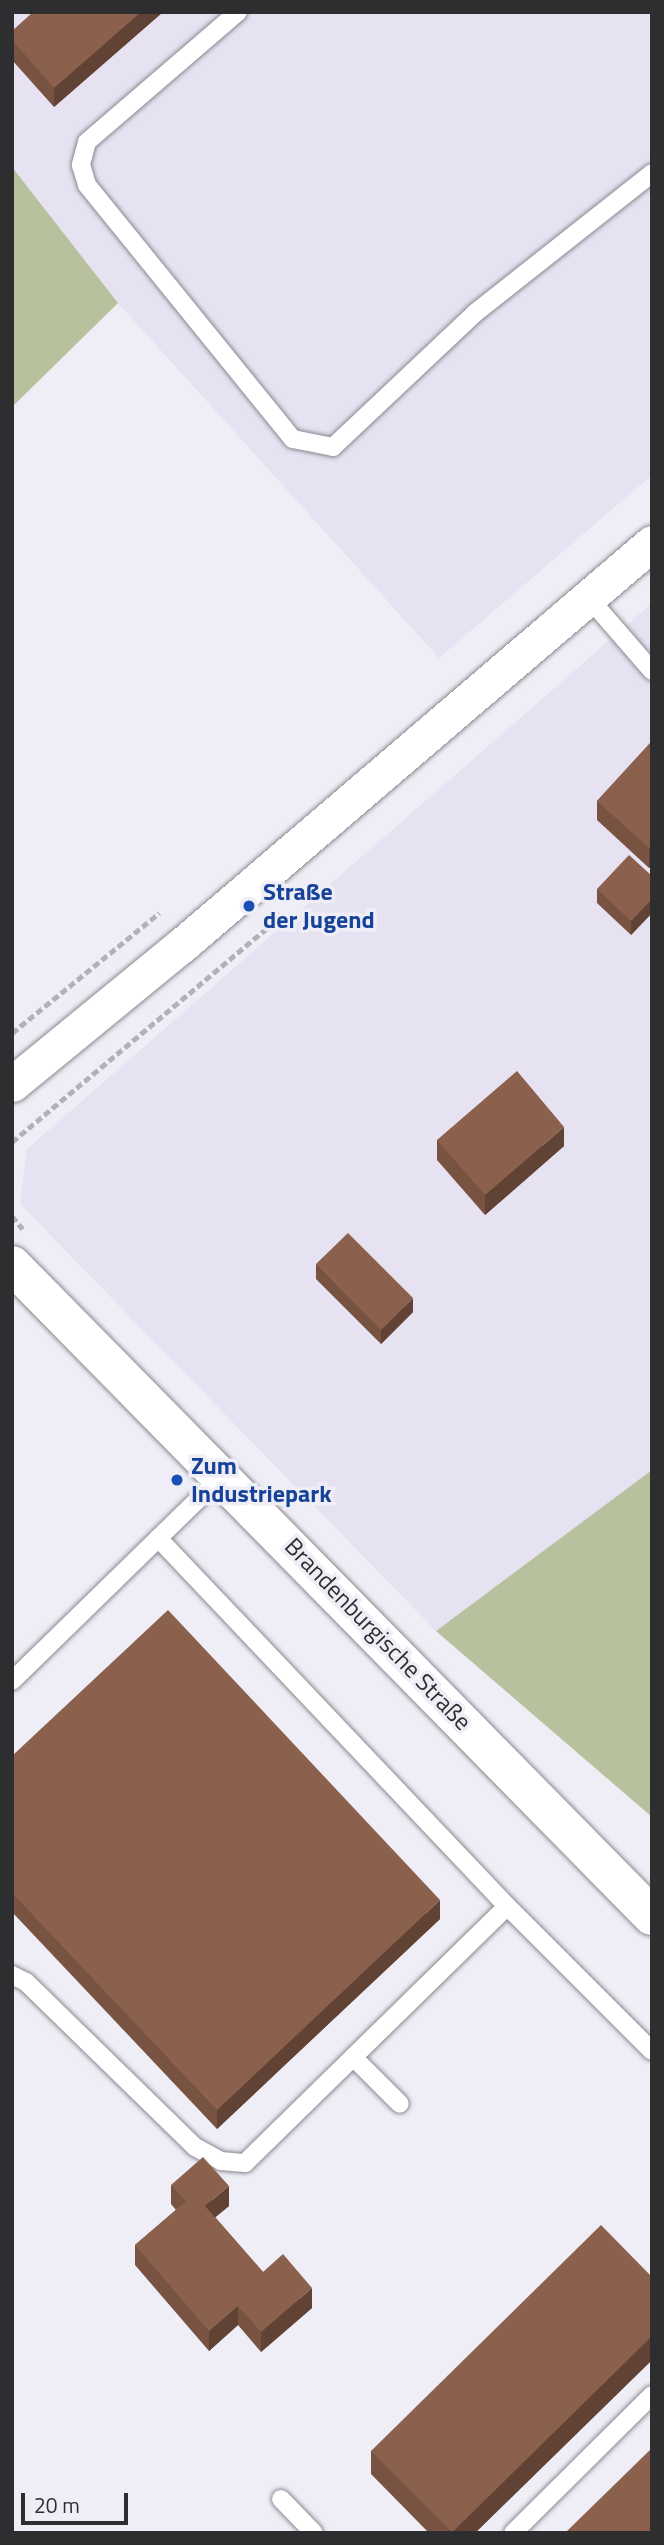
<!DOCTYPE html>
<html>
<head>
<meta charset="utf-8">
<style>
  body { margin:0 }
  #map { position:relative; width:664px; height:2545px; overflow:hidden; background:#efedf5; font-family:"Titillium Web",sans-serif }
  div>[style] { position:absolute }
  .built>* { inset:0; background:#e6e2f2 }
  .green>* { inset:0; background:#b8c19e }
  .path>* { height:4.5px; margin-top:-2.25px; transform-origin:0; background:repeating-linear-gradient(90deg,#b2b1b7 0 7px,transparent 0 10.5px) }
  .roads { filter:drop-shadow(0 0 2px #8b8991) drop-shadow(0 0 2px #8b8991) }
  .service>* { height:18px; margin:-9px; padding:0 9px; transform-origin:9px; border-radius:9px; background:#fff }
  .minor>* { height:35px; margin:-17.5px; padding:0 17.5px; transform-origin:17.5px; border-radius:17.5px; background:#fff }
  .tertiary>* { height:38px; margin:-19px; padding:0 19px; transform-origin:19px; border-radius:19px; background:#fff }
  .wall>* { inset:0; background:#785342 }
  .shaded-wall>* { inset:0; background:#614336 }
  .building>* { inset:0; background:#8b604d }
  .dots>* { width:19px; height:19px; translate:-50% -50%; box-sizing:border-box; border:4px solid #efedf5; border-radius:50% }
  span { translate:-50% -50%; white-space:nowrap; text-align:center; line-height:1.15; -webkit-text-stroke:7px #efedf5; paint-order:stroke }
  .transit-label { font-size:24px; color:#164399; font-weight:700 }
  .left { translate:0 -50%; text-align:left }
  .street-label { font-size:24px; color:#2e2e31 }
  .frame { position:absolute; inset:0; border:14px solid #2e2e31; pointer-events:none }
  .scale { position:absolute; left:21px; top:2493px; width:107px; height:32px; box-sizing:border-box; border:4px solid #2e2e31; border-top:0; padding-left:9px; font-size:21px; line-height:24px; white-space:nowrap; color:#2e2e31; -webkit-text-stroke:5px #efedf5; paint-order:stroke }
</style>
</head>
<body>
<div id="map">
  <div class="built">
    <div style="clip-path:polygon(12px 12px,652px 12px,652px 475px,439px 658px,118px 303px,12px 167px)"></div>
    <div style="clip-path:polygon(652px 603px,652px 1470px,436px 1631px,20px 1204px,27px 1149px)"></div>
  </div>
  <div class="green">
    <div style="clip-path:polygon(12px 167px,118px 303px,12px 407px)"></div>
    <div style="clip-path:polygon(652px 1470px,652px 1817px,436px 1631px)"></div>
  </div>
  <div class="path">
    <div style="left:12px;top:1033px;width:190px;rotate:-39.2deg"></div>
    <div style="left:12px;top:1142px;width:336px;rotate:-40deg"></div>
    <div style="left:269px;top:926px;width:17px;rotate:-54deg"></div>
    <div style="left:12px;top:1216px;width:17px;rotate:50deg"></div>
  </div>
  <div class="roads">
    <div class="service">
      <div style="left:238px;top:12px;width:199px;rotate:139.3deg"></div>
      <div style="left:87px;top:142px;width:24px;rotate:105deg"></div>
      <div style="left:81px;top:165px;width:21px;rotate:73deg"></div>
      <div style="left:87px;top:185px;width:327px;rotate:51deg"></div>
      <div style="left:293px;top:439px;width:41px;rotate:11.3deg"></div>
      <div style="left:333px;top:447px;width:195px;rotate:-43.3deg"></div>
      <div style="left:475px;top:313px;width:226px;rotate:-38.3deg"></div>
      <div style="left:588px;top:597px;width:98px;rotate:49.1deg"></div>
      <div style="left:12px;top:1681px;width:295px;rotate:-44.3deg"></div>
      <div style="left:507px;top:1906px;width:205px;rotate:45deg"></div>
      <div style="left:12px;top:1975px;width:16px;rotate:27deg"></div>
      <div style="left:26px;top:1982px;width:236px;rotate:44.3deg"></div>
      <div style="left:195px;top:2147px;width:30px;rotate:28deg"></div>
      <div style="left:221px;top:2161px;width:24px;rotate:5deg"></div>
      <div style="left:245px;top:2163px;width:367px;rotate:-44.4deg"></div>
      <div style="left:507px;top:1906px;width:507px;rotate:-133.48deg"></div>
      <div style="left:353px;top:2057px;width:66px;rotate:45deg"></div>
      <div style="left:281px;top:2499px;width:47px;rotate:45.9deg"></div>
      <div style="left:513px;top:2533px;width:196px;rotate:-44.8deg"></div>
    </div>
    <div class="minor">
      <div style="left:12px;top:1084px;width:220px;rotate:-39.3deg"></div>
      <div style="left:182px;top:945px;width:618px;rotate:-40.54deg"></div>
    </div>
    <div class="tertiary">
      <div style="left:12px;top:1265px;width:913px;rotate:45.49deg"></div>
    </div>
  </div>
  <div class="wall">
    <div style="clip-path:polygon(33px 12px,163px 12px,54px 107px,12px 60px,12px 40px)"></div>
    <div style="clip-path:polygon(652px 741px,652px 865px,649px 868px,597px 820px,597px 801px)"></div>
    <div style="clip-path:polygon(652px 876px,652px 913px,631px 935px,597px 903px,597px 889px)"></div>
    <div style="clip-path:polygon(437px 1140px,564px 1146px,485px 1215px,437px 1160px)"></div>
    <div style="clip-path:polygon(316px 1264px,413px 1312px,381px 1344px,316px 1279px)"></div>
    <div style="clip-path:polygon(12px 1756px,440px 1919px,217px 2129px,12px 1912px)"></div>
    <div style="clip-path:polygon(171px 2185px,229px 2206px,215px 2217px,263px 2272px,312px 2308px,261px 2352px,238px 2325px,209px 2351px,135px 2265px,135px 2245px,176px 2210px,171px 2204px)"></div>
    <div style="clip-path:polygon(652px 2277px,652px 2360px,475px 2533px,429px 2533px,371px 2474px,371px 2451px)"></div>
  </div>
  <div class="shaded-wall">
    <div style="clip-path:polygon(141px 12px,163px 12px,54px 107px,54px 88px)"></div>
    <div style="clip-path:polygon(652px 845px,652px 865px,649px 868px,649px 848px)"></div>
    <div style="clip-path:polygon(652px 899px,652px 913px,631px 935px,631px 921px)"></div>
    <div style="clip-path:polygon(564px 1127px,564px 1146px,485px 1215px,485px 1195px)"></div>
    <div style="clip-path:polygon(413px 1298px,413px 1312px,381px 1344px,381px 1330px)"></div>
    <div style="clip-path:polygon(440px 1900px,440px 1919px,217px 2129px,217px 2110px)"></div>
    <div style="clip-path:polygon(229px 2186px,229px 2206px,205px 2226px,205px 2206px)"></div>
    <div style="clip-path:polygon(312px 2288px,312px 2308px,261px 2352px,261px 2332px)"></div>
    <div style="clip-path:polygon(238px 2306px,238px 2325px,209px 2351px,209px 2331px)"></div>
    <div style="clip-path:polygon(652px 2336px,652px 2360px,475px 2533px,452px 2533px)"></div>
  </div>
  <div class="building">
    <div style="clip-path:polygon(33px 12px,141px 12px,54px 88px,12px 40px,12px 31px)"></div>
    <div style="clip-path:polygon(652px 741px,652px 845px,649px 848px,597px 801px)"></div>
    <div style="clip-path:polygon(629px 855px,652px 876px,652px 899px,631px 921px,597px 889px)"></div>
    <div style="clip-path:polygon(517px 1071px,564px 1127px,485px 1195px,437px 1140px)"></div>
    <div style="clip-path:polygon(348px 1233px,413px 1298px,381px 1330px,316px 1264px)"></div>
    <div style="clip-path:polygon(168px 1610px,440px 1900px,217px 2110px,12px 1893px,12px 1756px)"></div>
    <div style="clip-path:polygon(203px 2157px,229px 2186px,205px 2206px,263px 2272px,283px 2254px,312px 2288px,261px 2332px,238px 2306px,209px 2331px,135px 2245px,186px 2201px,171px 2185px)"></div>
    <div style="clip-path:polygon(601px 2225px,652px 2277px,652px 2336px,452px 2532px,371px 2451px)"></div>
    <div style="clip-path:polygon(652px 2448px,652px 2533px,565px 2533px)"></div>
  </div>
  <div class="dots">
    <div style="left:249px;top:906px;background:#1a4fb4"></div>
    <div style="left:177px;top:1480px;background:#1a4fb4"></div>
  </div>
  <div class="transit-label">
    <span class="left" style="left:263px;top:906px">Straße<br>der Jugend</span>
    <span class="left" style="left:191px;top:1480px">Zum<br>Industriepark</span>
  </div>
  <div class="street-label">
    <span style="left:378px;top:1634px;rotate:46deg">Brandenburgische Straße</span>
  </div>
  <div class="frame"></div>
  <div class="scale">20 m</div>
</div>
</body>
</html>
